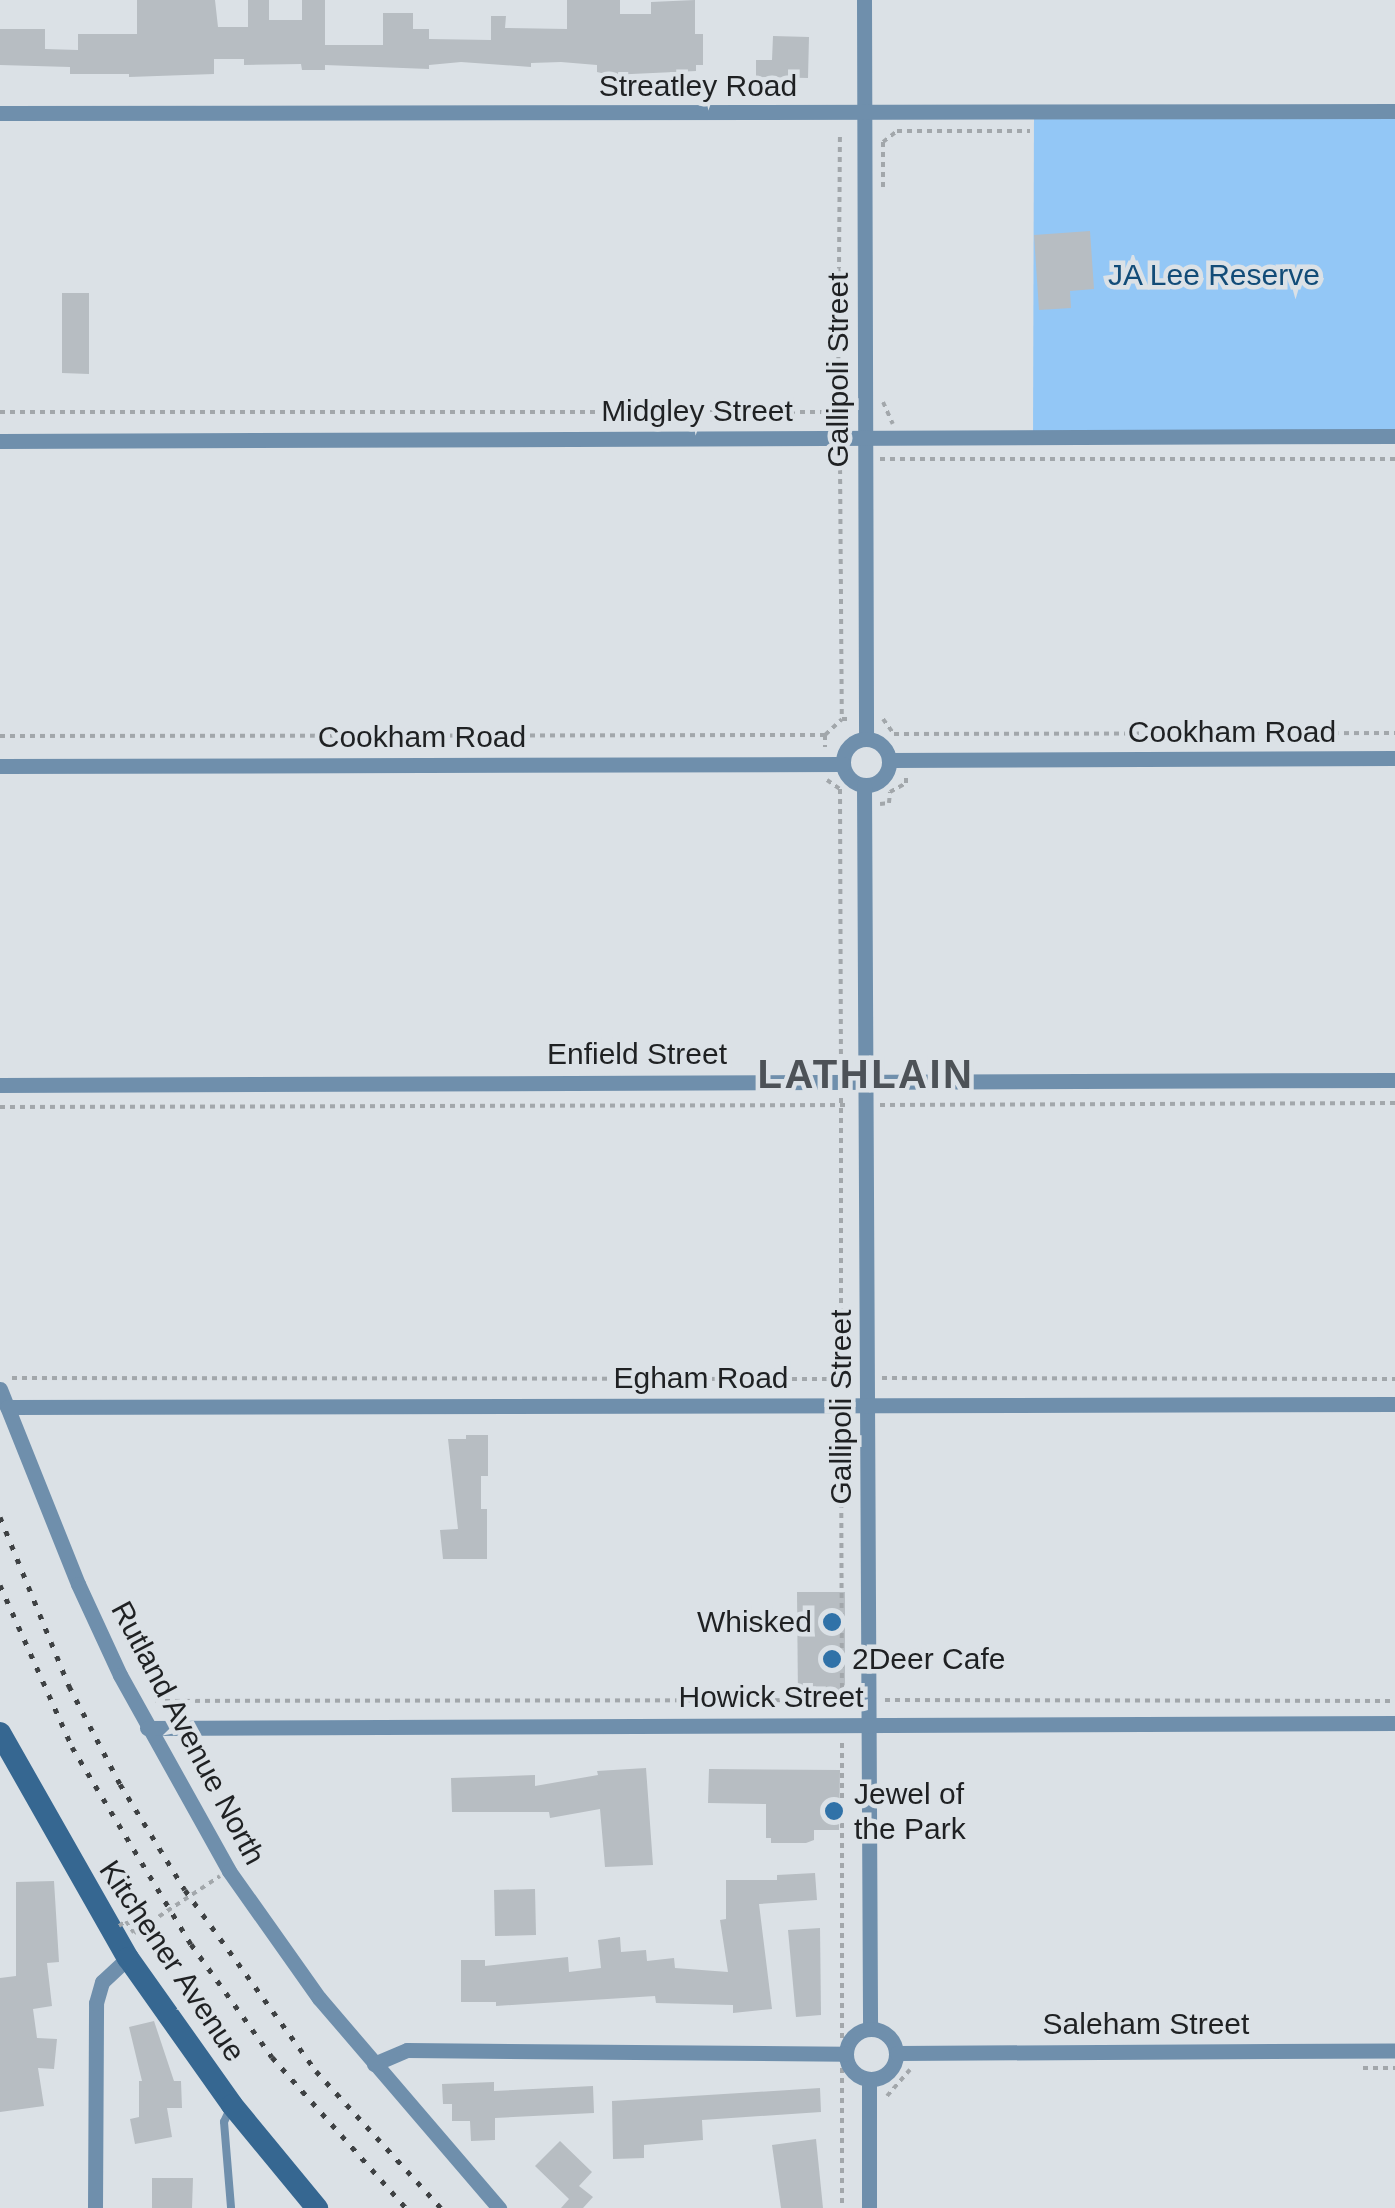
<!DOCTYPE html>
<html>
<head>
<meta charset="utf-8">
<style>
  body { margin:0 }
  #map { position:relative; width:1395px; height:2208px; overflow:hidden; background:#dbe1e6; font-family:Arial,sans-serif }
  div>[style] { position:absolute }
  .green>* { inset:0; background:#93c7f6 }
  .building>* { inset:0; background:#b7bdc2 }
  .path>* { height:4px; margin-top:-2px; transform-origin:0; background:repeating-linear-gradient(90deg,#a2a7ab 0 5px,transparent 0 10px) }
  .lane>* { height:8px; margin:-4px; padding:0 4px; transform-origin:4px; border-radius:4px; background:#6f8fac }
  .street>* { height:15px; margin:-7.5px; padding:0 7.5px; transform-origin:7.5px; border-radius:7.5px; background:#6f8fac }
  .street>.ring { margin:-7.5px; padding:0; box-sizing:content-box; background:none; border:15px solid #6f8fac; border-radius:50% }
  .secondary>* { height:22px; margin:-11px; padding:0 11px; transform-origin:11px; border-radius:11px; background:#366791 }
  .rail>* { height:5px; margin-top:-2.5px; transform-origin:0; background:repeating-linear-gradient(90deg,#3e4143 0 5px,transparent 0 15px) }
  .path-bridge>* { height:4px; margin-top:-2px; transform-origin:0; background:repeating-linear-gradient(90deg,#a2a7ab 0 5px,transparent 0 10px) }
  .dots>* { width:28px; height:28px; translate:-50% -50%; box-sizing:border-box; border:5px solid #dbe1e6; border-radius:50% }
  span { translate:-50% -50%; white-space:nowrap; text-align:center; line-height:1.15; -webkit-text-stroke:9px #dbe1e6; paint-order:stroke }
  .street-label { font-size:30px; color:#1f2123 }
  .park-label { font-size:30px; color:#124c78 }
  .poi-label { font-size:30px; color:#1f2123 }
  .right { translate:-100% -50%; text-align:right }
  .left { translate:0 -50%; text-align:left }
  .district-label { font-size:40px; color:#4d5257; font-weight:700; letter-spacing:2.5px }
</style>
</head>
<body>
<div id="map">
  <div class="green">
    <div style="clip-path:polygon(1395px 111px,1395px 436px,1033px 438px,1034px 113px)"></div>
  </div>
  <div class="building">
    <div style="clip-path:polygon(137px 0,215px 0,218px 27px,248px 27px,248px 0,269px 0,269px 20px,302px 20px,302px 0,325px 0,325px 45px,383px 45px,383px 13px,413px 13px,413px 29px,429px 29px,429px 39px,491px 40px,491px 16px,506px 16px,505px 28px,567px 29px,567px 0,620px 0,620px 14px,651px 14px,651px 2px,695px 0,695px 34px,703px 34px,703px 65px,696px 65px,696px 71px,610px 75px,597px 72px,597px 65px,561px 62px,531px 63px,531px 67px,461px 62px,429px 65px,429px 69px,325px 65px,325px 70px,302px 70px,301px 64px,244px 65px,244px 59px,214px 59px,214px 74px,129px 77px,129px 74px,70px 74px,70px 67px,0 65px,0 29px,45px 29px,45px 49px,78px 50px,78px 34px,137px 34px)"></div>
    <div style="clip-path:polygon(773px 36px,809px 37px,808px 78px,756px 77px,756px 60px,772px 60px)"></div>
    <div style="clip-path:polygon(1090px 231px,1094px 289px,1070px 291px,1071px 308px,1039px 310px,1034px 235px)"></div>
    <div style="clip-path:polygon(62px 293px,89px 293px,89px 374px,62px 373px)"></div>
    <div style="clip-path:polygon(466px 1435px,488px 1435px,488px 1476px,481px 1476px,481px 1509px,487px 1509px,487px 1559px,443px 1559px,440px 1530px,458px 1529px,448px 1439px,466px 1439px)"></div>
    <div style="clip-path:polygon(797px 1592px,845px 1592px,845px 1685px,828px 1699px,798px 1699px)"></div>
    <div style="clip-path:polygon(646px 1768px,653px 1865px,605px 1867px,600px 1809px,550px 1818px,549px 1812px,452px 1812px,451px 1778px,535px 1775px,535px 1786px,598px 1775px,597px 1771px)"></div>
    <div style="clip-path:polygon(709px 1769px,840px 1770px,839px 1830px,814px 1830px,814px 1840px,806px 1843px,771px 1843px,771px 1838px,766px 1838px,766px 1804px,708px 1803px)"></div>
    <div style="clip-path:polygon(815px 1873px,817px 1900px,759px 1904px,772px 2009px,733px 2013px,733px 2005px,656px 2003px,655px 1996px,496px 2006px,496px 2002px,461px 2002px,461px 1960px,485px 1960px,485px 1966px,568px 1957px,569px 1972px,601px 1968px,598px 1940px,620px 1937px,621px 1952px,646px 1950px,647px 1961px,674px 1958px,675px 1968px,728px 1972px,720px 1920px,726px 1919px,726px 1880px,777px 1880px,777px 1875px)"></div>
    <div style="clip-path:polygon(54px 1881px,59px 1962px,47px 1963px,52px 2006px,33px 2009px,37px 2038px,57px 2039px,54px 2069px,38px 2068px,44px 2106px,0 2112px,0 1978px,16px 1976px,16px 1882px)"></div>
    <div style="clip-path:polygon(535px 1889px,536px 1935px,495px 1936px,494px 1890px)"></div>
    <div style="clip-path:polygon(820px 1928px,821px 2015px,796px 2017px,788px 1930px)"></div>
    <div style="clip-path:polygon(154px 2021px,174px 2081px,181px 2081px,182px 2108px,167px 2108px,172px 2137px,135px 2144px,130px 2119px,139px 2117px,139px 2081px,142px 2081px,129px 2027px)"></div>
    <div style="clip-path:polygon(494px 2082px,494px 2091px,593px 2086px,594px 2113px,495px 2118px,495px 2140px,471px 2141px,470px 2121px,452px 2121px,452px 2104px,443px 2104px,442px 2084px)"></div>
    <div style="clip-path:polygon(820px 2088px,821px 2112px,702px 2120px,703px 2140px,644px 2145px,644px 2158px,613px 2159px,612px 2101px)"></div>
    <div style="clip-path:polygon(816px 2139px,823px 2208px,781px 2208px,772px 2145px)"></div>
    <div style="clip-path:polygon(560px 2141px,592px 2172px,579px 2186px,593px 2197px,583px 2208px,561px 2208px,569px 2199px,535px 2166px)"></div>
    <div style="clip-path:polygon(152px 2178px,193px 2178px,192px 2208px,152px 2208px)"></div>
  </div>
  <div class="path">
    <div style="left:883px;top:187px;width:45px;rotate:-90deg"></div>
    <div style="left:883px;top:142px;width:18px;rotate:-38deg"></div>
    <div style="left:897px;top:131px;width:133px"></div>
    <div style="left:883px;top:402px;width:24px;rotate:66deg"></div>
    <div style="left:0;top:412px;width:838px"></div>
    <div style="left:838px;top:412px;width:13px;rotate:90deg"></div>
    <div style="left:838px;top:412px;width:280px;rotate:-89.6deg"></div>
    <div style="left:840px;top:459px;width:260px;rotate:89.6deg"></div>
    <div style="left:880px;top:459px;width:515px"></div>
    <div style="left:883px;top:719px;width:19px;rotate:54deg"></div>
    <div style="left:894px;top:734px;width:501px;rotate:-0.11deg"></div>
    <div style="left:825px;top:735px;width:23px;rotate:-43deg"></div>
    <div style="left:842px;top:719px;width:7px"></div>
    <div style="left:0;top:736px;width:825px;rotate:-0.07deg"></div>
    <div style="left:825px;top:735px;width:12px;rotate:90deg"></div>
    <div style="left:827px;top:780px;width:16px;rotate:35deg"></div>
    <div style="left:840px;top:789px;width:279px;rotate:89.8deg"></div>
    <div style="left:880px;top:804px;width:9px;rotate:-6deg"></div>
    <div style="left:889px;top:803px;width:11px;rotate:-85deg"></div>
    <div style="left:890px;top:792px;width:18px;rotate:-29deg"></div>
    <div style="left:906px;top:783px;width:10px;rotate:-90deg"></div>
    <div style="left:841px;top:1098px;width:290px;rotate:90deg"></div>
    <div style="left:880px;top:1105px;width:515px;rotate:-0.22deg"></div>
    <div style="left:0;top:1107px;width:850px;rotate:-0.13deg"></div>
    <div style="left:12px;top:1378px;width:841px;rotate:0.07deg"></div>
    <div style="left:882px;top:1378px;width:513px;rotate:0.11deg"></div>
    <div style="left:841px;top:1423px;width:285px;rotate:89.8deg"></div>
    <div style="left:885px;top:1700px;width:510px;rotate:0.11deg"></div>
    <div style="left:155px;top:1701px;width:700px;rotate:-0.08deg"></div>
    <div style="left:842px;top:1743px;width:295px;rotate:90deg"></div>
    <div style="left:842px;top:2068px;width:140px;rotate:90deg"></div>
    <div style="left:1363px;top:2068px;width:32px"></div>
    <div style="left:887px;top:2096px;width:35px;rotate:-49deg"></div>
  </div>
  <div class="lane">
    <div style="left:230px;top:2109px;width:14px;rotate:115deg"></div>
    <div style="left:224px;top:2122px;width:86px;rotate:85.3deg"></div>
  </div>
  <div class="street">
    <div style="left:864px;top:0;width:739px;rotate:89.84deg"></div>
    <div style="left:0;top:113px;width:1395px;rotate:-0.08deg"></div>
    <div style="left:0;top:441px;width:1395px;rotate:-0.21deg"></div>
    <div class="ring" style="left:843px;top:739px;width:31px;height:31px"></div>
    <div style="left:889px;top:760px;width:506px;rotate:-0.23deg"></div>
    <div style="left:0;top:766px;width:843px;rotate:-0.14deg"></div>
    <div style="left:864px;top:785px;width:1244px;rotate:89.72deg"></div>
    <div style="left:0;top:1085px;width:1395px;rotate:-0.21deg"></div>
    <div style="left:0;top:1389px;width:210px;rotate:68.2deg"></div>
    <div style="left:78px;top:1584px;width:100px;rotate:65.2deg"></div>
    <div style="left:120px;top:1675px;width:224px;rotate:60.9deg"></div>
    <div style="left:229px;top:1871px;width:156px;rotate:54.7deg"></div>
    <div style="left:319px;top:1998px;width:277px;rotate:49.4deg"></div>
    <div style="left:7px;top:1407px;width:1388px;rotate:-0.12deg"></div>
    <div style="left:147px;top:1728px;width:1248px;rotate:-0.23deg"></div>
    <div class="ring" style="left:846px;top:2029px;width:35px;height:35px"></div>
    <div style="left:897px;top:2053px;width:498px;rotate:-0.3deg"></div>
    <div style="left:374px;top:2064px;width:36px;rotate:-23deg"></div>
    <div style="left:407px;top:2050px;width:438px;rotate:0.5deg"></div>
    <div style="left:95px;top:2208px;width:205px;rotate:-89.7deg"></div>
    <div style="left:96px;top:2003px;width:22px;rotate:-74deg"></div>
    <div style="left:102px;top:1982px;width:35px;rotate:-43deg"></div>
    <div style="left:869px;top:2208px;width:128px;rotate:-90deg"></div>
  </div>
  <div class="secondary">
    <div style="left:0;top:1733px;width:259px;rotate:60.4deg"></div>
    <div style="left:128px;top:1958px;width:180px;rotate:54.7deg"></div>
    <div style="left:232px;top:2105px;width:134px;rotate:50.5deg"></div>
  </div>
  <div class="rail">
    <div style="left:0;top:1517px;width:183px;rotate:67.8deg"></div>
    <div style="left:69px;top:1686px;width:110px;rotate:62.5deg"></div>
    <div style="left:120px;top:1784px;width:124px;rotate:58.5deg"></div>
    <div style="left:185px;top:1890px;width:223px;rotate:54.1deg"></div>
    <div style="left:316px;top:2071px;width:185px;rotate:47.6deg"></div>
    <div style="left:0;top:1585px;width:177px;rotate:66deg"></div>
    <div style="left:72px;top:1747px;width:230px;rotate:58.9deg"></div>
    <div style="left:191px;top:1944px;width:139px;rotate:54.4deg"></div>
    <div style="left:272px;top:2057px;width:202px;rotate:48.4deg"></div>
  </div>
  <div class="path-bridge">
    <div style="left:119px;top:1926px;width:9px;rotate:-36deg"></div>
    <div style="left:126px;top:1921px;width:14px;rotate:56deg"></div>
    <div style="left:134px;top:1933px;width:103px;rotate:-33.5deg"></div>
  </div>
  <div class="dots">
    <div style="left:832px;top:1622px;background:#3072a8"></div>
    <div style="left:832px;top:1659px;background:#3072a8"></div>
    <div style="left:834px;top:1811px;background:#3072a8"></div>
  </div>
  <div class="street-label">
    <span style="left:698px;top:86px">Streatley Road</span>
    <span style="left:838px;top:370px;rotate:-90deg">Gallipoli Street</span>
    <span style="left:697px;top:411px">Midgley Street</span>
    <span style="left:1232px;top:732px">Cookham Road</span>
    <span style="left:422px;top:737px">Cookham Road</span>
    <span style="left:637px;top:1054px">Enfield Street</span>
    <span style="left:701px;top:1378px">Egham Road</span>
    <span style="left:841px;top:1407px;rotate:-90deg">Gallipoli Street</span>
    <span style="left:771px;top:1697px">Howick Street</span>
    <span style="left:188px;top:1733px;rotate:62deg">Rutland Avenue North</span>
    <span style="left:172px;top:1961px;rotate:56deg">Kitchener Avenue</span>
    <span style="left:1146px;top:2024px">Saleham Street</span>
  </div>
  <div class="park-label">
    <span style="left:1214px;top:275px">JA Lee Reserve</span>
  </div>
  <div class="poi-label">
    <span class="right" style="left:812px;top:1622px">Whisked</span>
    <span class="left" style="left:852px;top:1659px">2Deer Cafe</span>
    <span class="left" style="left:854px;top:1811px">Jewel of<br>the Park</span>
  </div>
  <div class="district-label">
    <span style="left:866px;top:1074px">LATHLAIN</span>
  </div>
</div>
</body>
</html>
